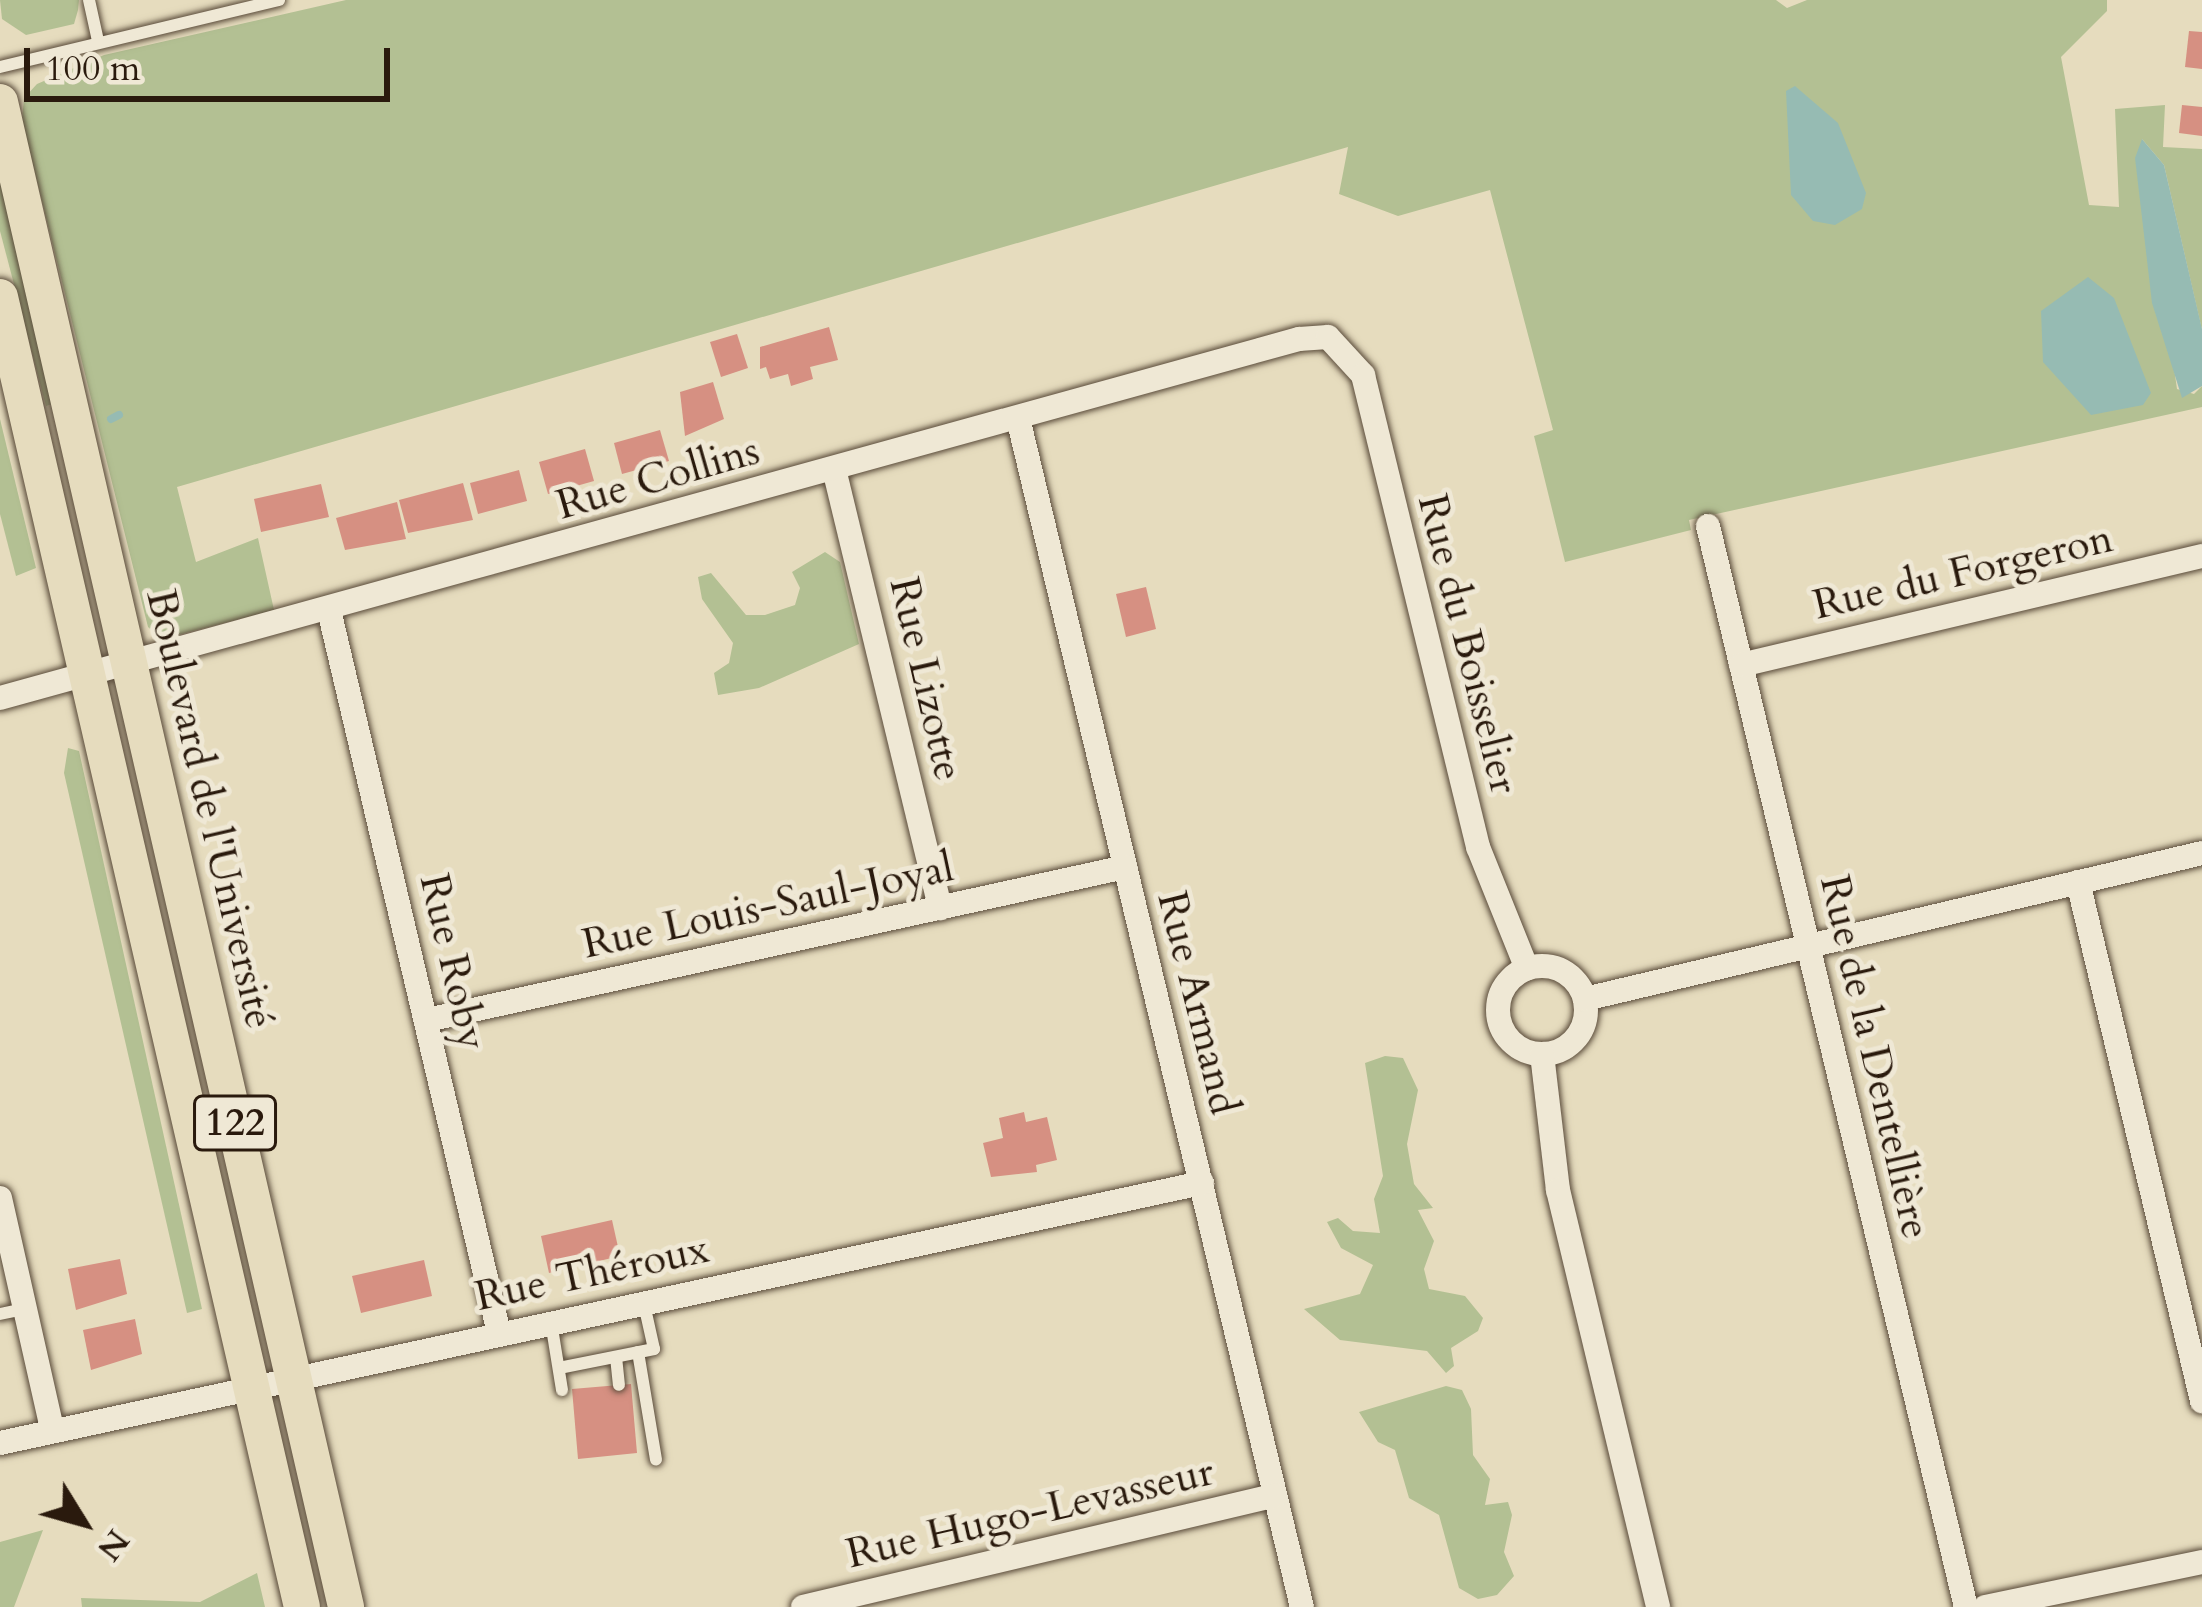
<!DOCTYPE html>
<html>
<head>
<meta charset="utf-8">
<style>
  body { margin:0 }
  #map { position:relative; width:2202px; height:1607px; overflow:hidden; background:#e6dcbe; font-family:Cardo,serif }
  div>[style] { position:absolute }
  .green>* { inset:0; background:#b3c093 }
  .water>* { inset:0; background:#96bbb3 }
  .stream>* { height:8px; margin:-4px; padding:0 4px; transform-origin:4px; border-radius:4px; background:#96bbb3 }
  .building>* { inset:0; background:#d69082 }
  .roads { filter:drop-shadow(0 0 3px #594a39) drop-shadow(0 0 3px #594a39) }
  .service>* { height:12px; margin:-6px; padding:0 6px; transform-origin:6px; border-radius:6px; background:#efe8d5 }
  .minor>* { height:24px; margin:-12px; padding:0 12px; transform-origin:12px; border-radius:12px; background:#efe8d5 }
  .minor>.ring { margin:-12px; padding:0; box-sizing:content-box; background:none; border:24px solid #efe8d5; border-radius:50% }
  .primary>* { height:36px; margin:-18px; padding:0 18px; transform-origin:18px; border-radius:18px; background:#e6dcbe }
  span { translate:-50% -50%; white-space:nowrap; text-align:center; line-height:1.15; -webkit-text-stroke:10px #efe8d5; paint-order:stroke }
  .shield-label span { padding:3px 9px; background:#efe8d5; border:3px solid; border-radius:9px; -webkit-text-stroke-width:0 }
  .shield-label { font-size:39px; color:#2a1a0d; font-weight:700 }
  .street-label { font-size:42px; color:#2a1a0d }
  .north { position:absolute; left:24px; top:1463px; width:120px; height:120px; -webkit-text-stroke:9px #efe8d5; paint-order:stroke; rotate:127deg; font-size:33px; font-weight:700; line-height:48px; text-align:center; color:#2a1a0d }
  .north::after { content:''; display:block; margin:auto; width:42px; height:54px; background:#2a1a0d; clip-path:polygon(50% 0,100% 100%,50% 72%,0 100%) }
  .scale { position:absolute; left:24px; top:48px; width:366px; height:54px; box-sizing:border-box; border:6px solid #2a1a0d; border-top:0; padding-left:15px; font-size:36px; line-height:42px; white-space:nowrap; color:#2a1a0d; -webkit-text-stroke:9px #efe8d5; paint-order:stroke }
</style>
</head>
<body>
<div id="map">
  <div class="green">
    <div style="clip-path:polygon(0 0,79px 0,78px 10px,74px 24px,26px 35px,2px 19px)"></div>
    <div style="clip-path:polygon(346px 0,1776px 0,1787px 8px,1807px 0,2107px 0,2107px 11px,2061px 57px,2089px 205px,2119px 207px,2115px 109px,2165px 105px,2163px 147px,2202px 149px,2202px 330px,2164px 165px,2142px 139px,2177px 389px,2194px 394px,2202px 386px,2202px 407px,1689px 520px,1691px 530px,1565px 562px,1534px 436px,1553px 430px,1490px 190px,1398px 216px,1339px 194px,1348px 147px,177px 487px,196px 562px,258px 538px,274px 610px,162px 639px,148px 627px,22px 121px,24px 98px,37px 84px,104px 55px)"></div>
    <div style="clip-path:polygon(0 174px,55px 403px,46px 406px,0 231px)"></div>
    <div style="clip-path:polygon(0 419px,36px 568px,16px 576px,0 514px)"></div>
    <div style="clip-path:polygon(825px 552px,840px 562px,859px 644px,759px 688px,718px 695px,714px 673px,729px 663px,733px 643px,702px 599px,698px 577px,711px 573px,746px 615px,765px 615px,795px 605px,800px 588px,792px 572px)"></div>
    <div style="clip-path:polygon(68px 748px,79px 751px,202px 1309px,187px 1313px,64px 773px)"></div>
    <div style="clip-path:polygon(1385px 1056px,1403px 1058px,1418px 1090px,1407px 1144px,1414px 1184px,1433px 1208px,1418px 1210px,1434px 1241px,1424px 1269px,1429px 1289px,1465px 1296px,1483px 1318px,1478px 1331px,1451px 1348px,1454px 1366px,1446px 1373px,1427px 1351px,1340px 1340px,1304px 1309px,1360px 1294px,1373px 1265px,1341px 1248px,1327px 1222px,1338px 1218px,1353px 1231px,1380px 1233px,1374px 1199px,1383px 1176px,1365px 1063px)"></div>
    <div style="clip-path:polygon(1446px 1386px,1462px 1390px,1471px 1409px,1473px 1455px,1490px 1479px,1485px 1505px,1508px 1502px,1512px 1515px,1504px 1552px,1514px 1576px,1497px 1595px,1478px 1599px,1459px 1588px,1439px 1515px,1409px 1498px,1395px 1450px,1378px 1442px,1359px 1412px)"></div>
    <div style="clip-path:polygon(43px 1530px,14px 1607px,0 1607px,0 1542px)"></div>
    <div style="clip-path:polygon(257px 1573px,265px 1607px,82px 1607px,81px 1598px,200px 1602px)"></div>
  </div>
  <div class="water">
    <div style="clip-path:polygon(1795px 86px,1838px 123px,1866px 193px,1862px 209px,1835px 225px,1813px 221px,1791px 195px,1786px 91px)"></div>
    <div style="clip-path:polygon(2142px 139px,2164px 165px,2202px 329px,2202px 386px,2182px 398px,2152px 303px,2135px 158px)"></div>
    <div style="clip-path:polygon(2088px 277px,2114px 298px,2151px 393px,2143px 405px,2091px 415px,2043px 362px,2041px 311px)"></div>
  </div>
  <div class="stream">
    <div style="left:111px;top:419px;width:9px;rotate:-27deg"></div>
  </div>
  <div class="building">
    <div style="clip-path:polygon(2189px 31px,2202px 32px,2202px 69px,2185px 67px)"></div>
    <div style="clip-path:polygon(2182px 105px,2202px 107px,2202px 136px,2179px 133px)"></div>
    <div style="clip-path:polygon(829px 327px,838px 360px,810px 367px,813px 379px,791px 386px,788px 374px,770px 379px,766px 367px,760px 369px,760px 347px)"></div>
    <div style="clip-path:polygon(737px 334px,748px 368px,721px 377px,710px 342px)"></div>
    <div style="clip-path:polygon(713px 382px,724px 419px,685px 436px,680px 392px)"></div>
    <div style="clip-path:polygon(660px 430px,669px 461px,622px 474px,614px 443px)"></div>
    <div style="clip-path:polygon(585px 449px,594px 481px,548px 494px,539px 462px)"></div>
    <div style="clip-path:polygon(519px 470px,527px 501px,478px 514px,470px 483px)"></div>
    <div style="clip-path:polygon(463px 483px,473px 520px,408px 533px,399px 500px)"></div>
    <div style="clip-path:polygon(321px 484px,329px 517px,261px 532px,254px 499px)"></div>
    <div style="clip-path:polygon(397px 502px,406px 539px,345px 550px,336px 518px)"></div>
    <div style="clip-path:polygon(1146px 587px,1156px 629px,1126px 637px,1116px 594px)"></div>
    <div style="clip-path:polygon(1024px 1112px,1026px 1122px,1047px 1117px,1057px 1160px,1036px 1165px,1037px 1172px,991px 1177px,983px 1143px,1003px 1138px,999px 1118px)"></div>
    <div style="clip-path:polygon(612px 1220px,620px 1256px,549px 1273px,541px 1236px)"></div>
    <div style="clip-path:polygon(120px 1259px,127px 1294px,76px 1310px,68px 1269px)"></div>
    <div style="clip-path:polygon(424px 1260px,432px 1296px,361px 1313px,352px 1276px)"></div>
    <div style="clip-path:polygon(135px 1319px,142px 1354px,91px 1370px,83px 1330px)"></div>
    <div style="clip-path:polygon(631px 1384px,637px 1453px,578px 1459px,572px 1389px)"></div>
  </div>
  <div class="roads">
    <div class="service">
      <div style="left:89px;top:0;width:42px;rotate:77.6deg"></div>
      <div style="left:0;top:67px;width:287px;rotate:-13.5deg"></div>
      <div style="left:0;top:1314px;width:25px;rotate:-12deg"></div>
      <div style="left:551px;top:1322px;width:69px;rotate:80.8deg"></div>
      <div style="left:638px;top:1352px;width:109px;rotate:80.5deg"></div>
      <div style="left:616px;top:1357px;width:28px;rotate:84deg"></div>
      <div style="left:559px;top:1368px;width:97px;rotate:-11.3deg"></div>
      <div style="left:654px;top:1349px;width:46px;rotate:-102.5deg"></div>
    </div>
    <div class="minor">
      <div style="left:1018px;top:418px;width:1222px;rotate:76.57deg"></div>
      <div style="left:834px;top:469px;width:452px;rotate:76.4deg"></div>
      <div style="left:1708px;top:526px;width:1111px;rotate:76.58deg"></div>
      <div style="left:329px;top:610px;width:743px;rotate:76.77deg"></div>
      <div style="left:1741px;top:665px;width:474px;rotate:-13.3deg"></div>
      <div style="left:0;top:698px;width:1348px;rotate:-15.45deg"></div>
      <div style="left:1299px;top:339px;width:29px;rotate:-4deg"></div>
      <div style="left:1328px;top:337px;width:52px;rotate:47.4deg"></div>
      <div style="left:1363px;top:375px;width:486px;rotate:76.3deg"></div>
      <div style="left:1478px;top:847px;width:131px;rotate:68.1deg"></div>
      <div style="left:2078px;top:882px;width:534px;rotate:76.56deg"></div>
      <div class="ring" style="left:1498px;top:966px;width:64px;height:64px"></div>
      <div style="left:1585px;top:999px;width:634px;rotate:-13.31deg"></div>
      <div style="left:427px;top:1020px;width:715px;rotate:-12.36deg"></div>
      <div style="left:1542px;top:1054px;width:137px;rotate:83.3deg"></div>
      <div style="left:1558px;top:1190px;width:429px;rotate:76.5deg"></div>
      <div style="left:0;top:1198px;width:237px;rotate:77.3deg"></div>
      <div style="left:0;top:1443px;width:1230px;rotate:-12.21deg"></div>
      <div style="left:803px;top:1607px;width:485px;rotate:-13.3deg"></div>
      <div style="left:1985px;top:1607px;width:222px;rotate:-11.7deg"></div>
    </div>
    <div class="primary">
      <div style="left:0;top:102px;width:1544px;rotate:77.05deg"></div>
      <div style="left:0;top:297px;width:1344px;rotate:77.02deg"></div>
    </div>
  </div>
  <div class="shield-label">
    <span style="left:235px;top:1123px">122</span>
  </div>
  <div class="street-label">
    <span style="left:658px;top:478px;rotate:-16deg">Rue Collins</span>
    <span style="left:1963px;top:572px;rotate:-13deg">Rue du Forgeron</span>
    <span style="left:1468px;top:644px;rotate:76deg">Rue du Boisselier</span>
    <span style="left:926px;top:679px;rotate:77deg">Rue Lizotte</span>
    <span style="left:210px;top:809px;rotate:77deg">Boulevard de l'Université</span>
    <span style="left:768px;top:906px;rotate:-12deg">Rue Louis-Saul-Joyal</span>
    <span style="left:453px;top:962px;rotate:77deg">Rue Roby</span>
    <span style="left:1198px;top:1003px;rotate:76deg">Rue Armand</span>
    <span style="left:1875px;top:1057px;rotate:77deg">Rue de la Dentellière</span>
    <span style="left:592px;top:1273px;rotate:-12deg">Rue Théroux</span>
    <span style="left:1030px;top:1513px;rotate:-13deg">Rue Hugo-Levasseur</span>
  </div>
  <div class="north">N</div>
  <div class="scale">100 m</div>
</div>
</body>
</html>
